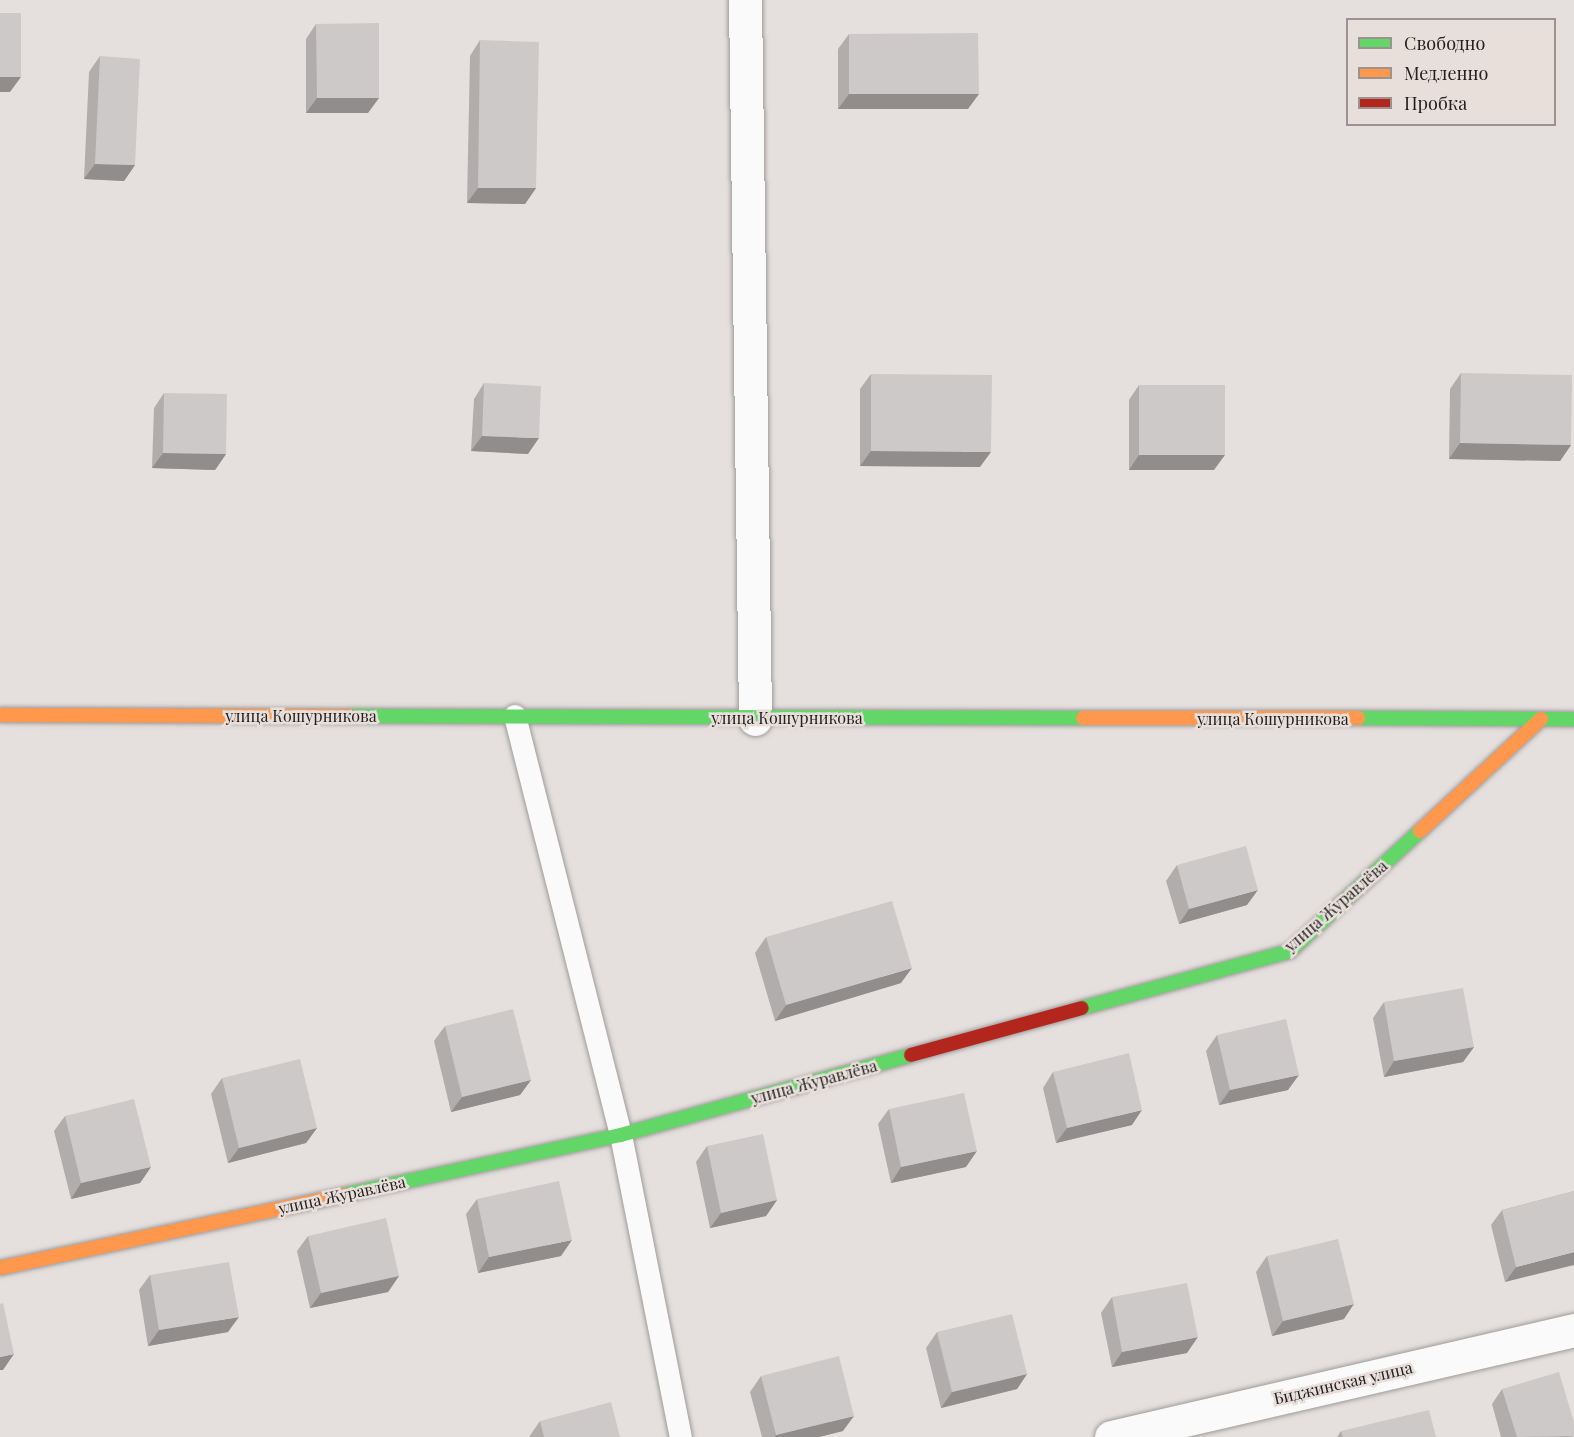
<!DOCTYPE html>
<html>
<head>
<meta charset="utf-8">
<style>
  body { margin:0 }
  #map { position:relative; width:1574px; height:1437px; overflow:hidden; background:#e5e0de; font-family:"Playfair Display",serif }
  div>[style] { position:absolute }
  .roads { filter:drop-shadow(0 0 2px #9f9b9a) drop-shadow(0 0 2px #9f9b9a) }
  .lane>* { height:22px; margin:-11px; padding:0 11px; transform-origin:11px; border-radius:11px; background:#fbfafa }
  .street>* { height:33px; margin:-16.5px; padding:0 16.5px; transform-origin:16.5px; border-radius:16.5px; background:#fbfafa }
  .fast>* { height:14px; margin:-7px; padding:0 7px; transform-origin:7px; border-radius:7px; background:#63d668 }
  .slow>* { height:14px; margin:-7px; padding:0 7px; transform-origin:7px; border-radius:7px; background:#ff974d }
  .jam>* { height:14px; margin:-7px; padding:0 7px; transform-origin:7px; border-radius:7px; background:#b3261e }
  .wall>* { inset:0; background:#b0adac }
  .shaded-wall>* { inset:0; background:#908d8c }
  .building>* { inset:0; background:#cdc9c8 }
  span { translate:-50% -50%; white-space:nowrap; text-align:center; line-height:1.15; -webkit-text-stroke:5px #e8dfdb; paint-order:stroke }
  .street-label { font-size:16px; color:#242120 }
  .legend { position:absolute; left:1346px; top:18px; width:210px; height:108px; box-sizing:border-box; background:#e8dfdb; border:2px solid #9a9390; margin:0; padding:8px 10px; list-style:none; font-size:18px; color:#242120 }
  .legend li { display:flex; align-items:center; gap:12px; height:30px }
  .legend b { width:30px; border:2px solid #9a9390 }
</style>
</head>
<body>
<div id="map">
  <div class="roads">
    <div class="lane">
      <div style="left:515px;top:716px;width:432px;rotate:75.8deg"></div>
      <div style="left:621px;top:1135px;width:308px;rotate:78.8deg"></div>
    </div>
    <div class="street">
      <div style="left:745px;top:0;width:719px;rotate:89.2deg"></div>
      <div style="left:1111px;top:1437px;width:475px;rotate:-13deg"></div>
    </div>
    <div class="fast">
      <div style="left:350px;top:716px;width:733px;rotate:0.16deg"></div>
      <div style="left:1358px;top:718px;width:216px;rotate:0.3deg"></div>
      <div style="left:1082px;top:1008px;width:216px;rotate:-15.3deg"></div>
      <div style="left:1290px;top:951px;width:177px;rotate:-42.7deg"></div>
      <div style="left:343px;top:1195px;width:284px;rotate:-12.2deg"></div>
      <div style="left:621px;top:1135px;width:301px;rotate:-15.4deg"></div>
    </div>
    <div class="slow">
      <div style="left:0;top:715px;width:350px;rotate:0.2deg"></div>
      <div style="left:1083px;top:718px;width:275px"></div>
      <div style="left:1420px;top:831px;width:165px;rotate:-42.8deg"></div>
      <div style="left:0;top:1268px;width:351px;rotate:-12deg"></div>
    </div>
    <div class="jam">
      <div style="left:911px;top:1055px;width:177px;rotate:-15.4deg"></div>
    </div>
  </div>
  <div class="wall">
    <div style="clip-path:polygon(316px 24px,368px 113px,306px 113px,306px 39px)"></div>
    <div style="clip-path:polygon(849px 34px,968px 109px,838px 109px,838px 49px)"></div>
    <div style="clip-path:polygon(480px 40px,536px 188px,525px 204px,467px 203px,470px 56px)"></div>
    <div style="clip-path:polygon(100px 56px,135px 165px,124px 181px,84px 179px,89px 72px)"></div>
    <div style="clip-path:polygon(1461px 373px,1571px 445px,1560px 461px,1449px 459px,1450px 389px)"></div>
    <div style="clip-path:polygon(871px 374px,980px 467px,860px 466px,860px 389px)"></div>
    <div style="clip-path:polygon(484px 383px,528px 454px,471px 451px,474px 399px)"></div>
    <div style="clip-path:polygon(1139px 385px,1214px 470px,1129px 470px,1129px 400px)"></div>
    <div style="clip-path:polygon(164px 393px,226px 454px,215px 470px,152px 468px,154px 408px)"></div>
    <div style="clip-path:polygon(1177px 865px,1247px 905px,1179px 924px,1166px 881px)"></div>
    <div style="clip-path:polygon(766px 937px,901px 983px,775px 1021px,755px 953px)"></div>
    <div style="clip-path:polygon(1384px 1002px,1474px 1047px,1463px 1062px,1384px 1077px,1373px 1018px)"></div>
    <div style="clip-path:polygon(445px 1026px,531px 1080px,520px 1095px,451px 1112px,434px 1041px)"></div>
    <div style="clip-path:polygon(1217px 1035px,1288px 1090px,1219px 1105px,1206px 1051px)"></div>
    <div style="clip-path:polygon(1053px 1072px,1132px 1125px,1056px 1143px,1043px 1088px)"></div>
    <div style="clip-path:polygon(222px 1078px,317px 1128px,306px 1143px,228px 1163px,211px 1094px)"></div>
    <div style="clip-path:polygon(889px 1109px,966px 1167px,891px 1183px,878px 1124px)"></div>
    <div style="clip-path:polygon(65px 1116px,151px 1167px,140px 1183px,71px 1199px,54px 1131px)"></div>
    <div style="clip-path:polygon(707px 1146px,777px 1200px,766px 1216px,710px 1228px,696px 1162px)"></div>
    <div style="clip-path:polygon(1574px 1191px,1505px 1282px,1491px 1225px,1502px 1210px)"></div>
    <div style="clip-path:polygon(477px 1199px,561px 1256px,478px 1273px,466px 1214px)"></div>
    <div style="clip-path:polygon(308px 1236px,399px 1276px,388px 1292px,310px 1308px,297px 1251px)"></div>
    <div style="clip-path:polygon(1267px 1256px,1344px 1319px,1272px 1336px,1256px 1272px)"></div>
    <div style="clip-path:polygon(150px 1275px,228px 1332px,148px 1346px,139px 1290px)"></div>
    <div style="clip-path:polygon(1112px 1297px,1187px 1353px,1112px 1367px,1101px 1313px)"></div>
    <div style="clip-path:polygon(937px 1332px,1027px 1374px,1017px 1389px,941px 1408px,926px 1348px)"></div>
    <div style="clip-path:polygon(761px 1376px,843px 1431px,819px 1437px,762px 1437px,750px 1392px)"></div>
    <div style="clip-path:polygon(1502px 1389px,1574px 1437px,1501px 1437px,1492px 1404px)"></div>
    <div style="clip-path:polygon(540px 1421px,620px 1437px,529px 1437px)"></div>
    <div style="clip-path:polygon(1341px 1431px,1436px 1437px,1337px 1437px)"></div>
  </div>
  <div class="shaded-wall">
    <div style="clip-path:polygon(0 77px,21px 77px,10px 92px,0 92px)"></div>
    <div style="clip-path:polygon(849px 94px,979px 94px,968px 109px,838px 109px)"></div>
    <div style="clip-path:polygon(317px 98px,379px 98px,368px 113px,306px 113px)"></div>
    <div style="clip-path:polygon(95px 164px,135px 165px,124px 181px,84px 179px)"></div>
    <div style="clip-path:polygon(478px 188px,536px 188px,525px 204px,467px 203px)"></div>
    <div style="clip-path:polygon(482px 436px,539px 438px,528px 454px,471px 451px)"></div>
    <div style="clip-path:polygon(1460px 443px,1571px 445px,1560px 461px,1449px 459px)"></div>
    <div style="clip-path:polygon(871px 451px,991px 452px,980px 467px,860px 466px)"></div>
    <div style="clip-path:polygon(163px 453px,226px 454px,215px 470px,152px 468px)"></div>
    <div style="clip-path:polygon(1139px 455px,1225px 455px,1214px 470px,1129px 470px)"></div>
    <div style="clip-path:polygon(1258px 890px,1247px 905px,1179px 924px,1189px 909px)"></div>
    <div style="clip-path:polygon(912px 968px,901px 983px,775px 1021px,786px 1005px)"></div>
    <div style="clip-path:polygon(1474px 1047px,1463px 1062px,1384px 1077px,1394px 1061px)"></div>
    <div style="clip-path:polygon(1299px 1075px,1288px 1090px,1219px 1105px,1230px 1090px)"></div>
    <div style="clip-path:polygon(531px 1080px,520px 1095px,451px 1112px,462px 1097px)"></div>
    <div style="clip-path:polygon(1142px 1110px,1132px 1125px,1056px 1143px,1067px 1128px)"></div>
    <div style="clip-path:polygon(317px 1128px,306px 1143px,228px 1163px,239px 1148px)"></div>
    <div style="clip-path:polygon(977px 1151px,966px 1167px,891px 1183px,901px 1167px)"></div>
    <div style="clip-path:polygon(151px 1167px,140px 1183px,71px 1199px,81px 1183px)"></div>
    <div style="clip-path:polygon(777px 1200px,766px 1216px,710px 1228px,721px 1213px)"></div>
    <div style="clip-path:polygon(572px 1240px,561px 1256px,478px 1273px,489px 1257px)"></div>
    <div style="clip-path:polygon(1574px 1252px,1574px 1265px,1505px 1282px,1516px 1267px)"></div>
    <div style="clip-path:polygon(399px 1276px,388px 1292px,310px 1308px,321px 1293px)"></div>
    <div style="clip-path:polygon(1354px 1304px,1344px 1319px,1272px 1336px,1283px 1321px)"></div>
    <div style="clip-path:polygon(239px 1317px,228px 1332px,148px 1346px,159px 1330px)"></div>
    <div style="clip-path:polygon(1198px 1337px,1187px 1353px,1112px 1367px,1122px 1352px)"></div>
    <div style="clip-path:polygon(14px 1354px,3px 1370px,0 1370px,0 1357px)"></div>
    <div style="clip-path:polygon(1027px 1374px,1017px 1389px,941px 1408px,952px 1392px)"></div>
    <div style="clip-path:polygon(854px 1416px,843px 1431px,819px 1437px,775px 1437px,776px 1435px)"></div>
  </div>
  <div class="building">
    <div style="clip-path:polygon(0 13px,21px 13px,21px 77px,0 77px)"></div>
    <div style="clip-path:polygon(379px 23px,379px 98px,317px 98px,316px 24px)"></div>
    <div style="clip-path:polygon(978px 33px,979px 94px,849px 94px,849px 34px)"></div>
    <div style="clip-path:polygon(480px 40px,539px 42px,536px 188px,478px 188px)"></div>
    <div style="clip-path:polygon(100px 56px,140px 59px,135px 165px,95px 164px)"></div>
    <div style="clip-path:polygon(1461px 373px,1572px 375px,1571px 445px,1460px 443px)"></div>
    <div style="clip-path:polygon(871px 374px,992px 375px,991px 452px,871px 451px)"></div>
    <div style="clip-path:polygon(484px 383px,541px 386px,539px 438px,482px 436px)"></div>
    <div style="clip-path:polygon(1139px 385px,1225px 385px,1225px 455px,1139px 455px)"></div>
    <div style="clip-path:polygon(164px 393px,227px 394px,226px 454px,163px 453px)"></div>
    <div style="clip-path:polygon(1246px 846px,1258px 890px,1189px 909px,1177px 865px)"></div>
    <div style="clip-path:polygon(892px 901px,912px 968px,786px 1005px,766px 937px)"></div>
    <div style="clip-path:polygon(1463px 988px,1474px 1047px,1394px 1061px,1384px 1002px)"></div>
    <div style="clip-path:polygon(513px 1009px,531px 1080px,462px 1097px,445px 1026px)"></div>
    <div style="clip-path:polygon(1286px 1019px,1299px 1075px,1230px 1090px,1217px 1035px)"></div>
    <div style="clip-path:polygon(1129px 1053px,1142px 1110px,1067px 1128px,1053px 1072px)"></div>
    <div style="clip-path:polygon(300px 1059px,317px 1128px,239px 1148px,222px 1078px)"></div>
    <div style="clip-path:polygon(964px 1093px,977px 1151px,901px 1167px,889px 1109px)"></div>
    <div style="clip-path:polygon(134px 1099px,151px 1167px,81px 1183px,65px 1116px)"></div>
    <div style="clip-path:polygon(763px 1134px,777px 1200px,721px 1213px,707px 1146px)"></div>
    <div style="clip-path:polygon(559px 1181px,572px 1240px,489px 1257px,477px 1199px)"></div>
    <div style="clip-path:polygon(1574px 1191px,1574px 1252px,1516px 1267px,1502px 1210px)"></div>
    <div style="clip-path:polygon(386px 1218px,399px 1276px,321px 1293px,308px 1236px)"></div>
    <div style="clip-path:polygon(1338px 1239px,1354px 1304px,1283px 1321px,1267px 1256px)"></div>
    <div style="clip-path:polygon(229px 1262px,239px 1317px,159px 1330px,150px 1275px)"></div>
    <div style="clip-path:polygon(1187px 1283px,1198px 1337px,1122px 1352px,1112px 1297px)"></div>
    <div style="clip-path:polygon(3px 1303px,14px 1354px,0 1357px,0 1304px)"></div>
    <div style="clip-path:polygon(1012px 1314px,1027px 1374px,952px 1392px,937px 1332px)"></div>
    <div style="clip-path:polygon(839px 1356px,854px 1416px,776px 1435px,761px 1376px)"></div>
    <div style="clip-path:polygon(1559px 1372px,1574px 1422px,1574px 1436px,1517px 1437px,1502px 1389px)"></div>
    <div style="clip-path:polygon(611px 1402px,620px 1437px,544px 1437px,540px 1421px)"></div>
    <div style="clip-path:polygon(1429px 1410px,1436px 1437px,1343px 1437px,1341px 1431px)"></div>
  </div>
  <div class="street-label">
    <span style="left:301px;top:716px">улица Кошурникова</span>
    <span style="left:787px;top:718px">улица Кошурникова</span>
    <span style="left:1273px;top:719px">улица Кошурникова</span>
    <span style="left:1336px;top:906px;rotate:-41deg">улица Журавлёва</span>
    <span style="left:814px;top:1082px;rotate:-15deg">улица Журавлёва</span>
    <span style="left:342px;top:1195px;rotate:-12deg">улица Журавлёва</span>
    <span style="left:1343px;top:1383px;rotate:-13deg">Биджинская улица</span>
  </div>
  <ul class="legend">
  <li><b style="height:8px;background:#63d668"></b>Свободно</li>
  <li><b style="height:8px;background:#ff974d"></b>Медленно</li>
  <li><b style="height:8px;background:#b3261e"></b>Пробка</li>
  </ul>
</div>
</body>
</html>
